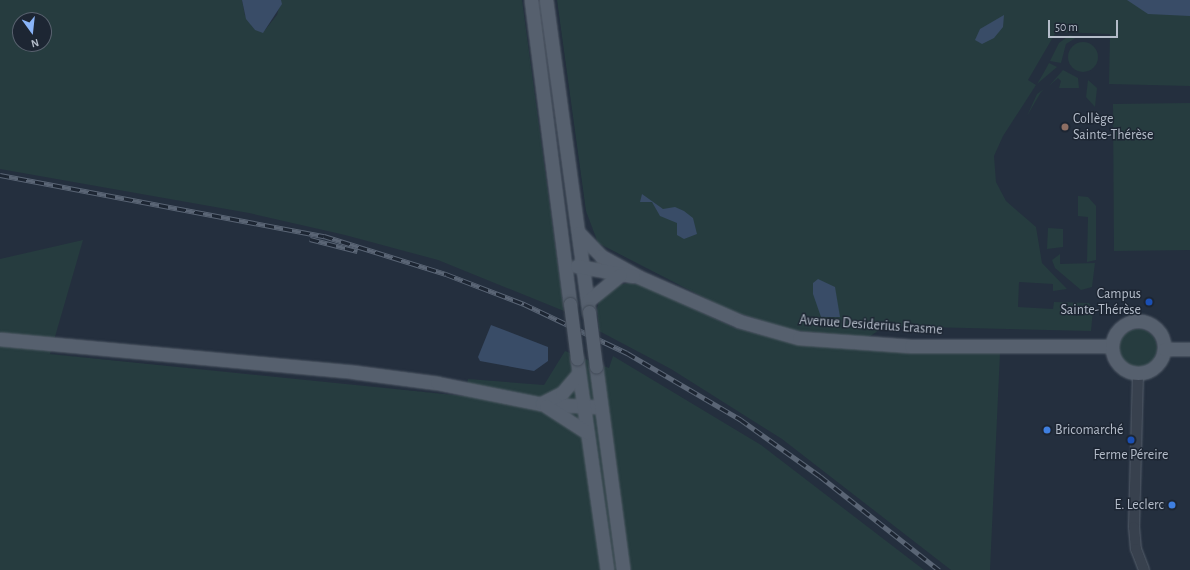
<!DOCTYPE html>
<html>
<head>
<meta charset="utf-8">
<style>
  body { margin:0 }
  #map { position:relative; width:1190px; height:570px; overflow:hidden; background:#242f3e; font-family:"Alegreya Sans",sans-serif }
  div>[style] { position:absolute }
  .green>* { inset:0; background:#263c3f }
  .round { border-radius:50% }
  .water>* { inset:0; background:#394c67 }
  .roads { filter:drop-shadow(0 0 1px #565f6c) drop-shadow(0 0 1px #565f6c) }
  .minor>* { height:10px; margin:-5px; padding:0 5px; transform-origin:5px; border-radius:5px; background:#38414e }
  .major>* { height:13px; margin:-6.5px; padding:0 6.5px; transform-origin:6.5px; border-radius:6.5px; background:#56606e }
  .major>.ring { margin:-6.5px; padding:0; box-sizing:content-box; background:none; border:13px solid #56606e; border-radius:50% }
  .rail>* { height:4.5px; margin-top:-2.25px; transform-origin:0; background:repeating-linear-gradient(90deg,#1d2633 0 9px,#5a6575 0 18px); box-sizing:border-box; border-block:1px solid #5a6575 }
  .bridges { filter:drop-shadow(0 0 1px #414a57) drop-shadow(0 0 1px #414a57) }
  .major-bridge>* { height:13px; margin:-6.5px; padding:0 6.5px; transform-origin:6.5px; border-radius:6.5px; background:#56606e }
  .dots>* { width:11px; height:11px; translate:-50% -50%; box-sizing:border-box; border:2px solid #1d2633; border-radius:50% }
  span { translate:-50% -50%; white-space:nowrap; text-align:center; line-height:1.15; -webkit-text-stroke:3px #1d2633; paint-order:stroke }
  .poi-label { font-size:14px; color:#b4bcc9 }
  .left { translate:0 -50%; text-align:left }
  .right { translate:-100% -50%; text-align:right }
  .street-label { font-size:14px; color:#b4bcc9 }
  .north { position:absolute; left:12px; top:12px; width:40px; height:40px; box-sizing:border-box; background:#1d2633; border:1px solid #59626f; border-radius:50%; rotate:165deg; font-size:11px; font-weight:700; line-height:16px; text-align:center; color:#b4bcc9 }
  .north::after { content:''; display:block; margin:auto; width:14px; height:18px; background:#8ab4f8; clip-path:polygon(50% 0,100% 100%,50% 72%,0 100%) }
  .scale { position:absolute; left:1048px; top:20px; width:70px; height:18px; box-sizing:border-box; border:2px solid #b4bcc9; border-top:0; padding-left:5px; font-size:12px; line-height:14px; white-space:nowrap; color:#b4bcc9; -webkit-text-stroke:3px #1d2633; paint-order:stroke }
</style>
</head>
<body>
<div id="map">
  <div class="green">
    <div style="clip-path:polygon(evenodd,0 0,242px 0,245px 15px,255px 30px,265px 30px,277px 15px,281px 0,522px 0,564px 311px,438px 260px,345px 235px,249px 213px,0 169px,0 0,20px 20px,44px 20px,44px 44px,20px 44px,20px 20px)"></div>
    <div style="clip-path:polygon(557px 0,1190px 0,1190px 86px,1109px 84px,1110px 34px,1056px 32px,1028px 80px,1036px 85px,1003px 136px,994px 156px,996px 182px,1006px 201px,1036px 227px,1042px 263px,1067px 289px,1053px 291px,1053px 284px,1019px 282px,1018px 307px,1053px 309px,1054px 302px,1089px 303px,1093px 309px,1091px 331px,885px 326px,869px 337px,795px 331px,728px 310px,598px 243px,586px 211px)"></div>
    <div style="clip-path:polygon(1070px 35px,1077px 37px,1066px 44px,1061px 63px,1050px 61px,1059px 43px)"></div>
    <div class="round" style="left:1068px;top:42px;width:30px;height:30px"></div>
    <div style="clip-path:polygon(1049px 63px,1057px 67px,1037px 84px,1043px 74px)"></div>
    <div style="clip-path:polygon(1063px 70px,1078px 78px,1079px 88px,1059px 88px,1061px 81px,1058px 78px,1049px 86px)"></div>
    <div style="clip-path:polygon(1088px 80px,1097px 88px,1095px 107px,1086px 97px)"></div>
    <div style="clip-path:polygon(1044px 89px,1041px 92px,1027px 116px,1037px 94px)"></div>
    <div style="clip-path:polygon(1190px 103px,1190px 250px,1114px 251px,1113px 104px)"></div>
    <div style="clip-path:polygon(1078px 196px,1088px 197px,1096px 206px,1096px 260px,1087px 262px,1088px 217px,1078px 216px)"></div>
    <div style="clip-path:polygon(1048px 228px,1063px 229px,1063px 247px,1047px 249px)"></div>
    <div style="clip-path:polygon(83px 240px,50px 354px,464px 396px,468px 379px,544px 385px,565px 351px,609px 368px,613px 356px,761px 445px,924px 570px,0 570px,0 259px)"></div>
    <div style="clip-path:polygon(1060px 254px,1060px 264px,1095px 263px,1092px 287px,1081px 290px,1055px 268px,1052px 260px)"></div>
    <div style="clip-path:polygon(628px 283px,642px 285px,735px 328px,774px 338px,893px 351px,1000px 353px,990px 570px,951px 570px,782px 439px,671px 369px,599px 331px,597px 308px,600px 298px,615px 286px)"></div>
    <div class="round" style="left:1119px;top:329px;width:38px;height:38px"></div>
  </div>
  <div class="water">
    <div style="clip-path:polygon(242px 0,281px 0,282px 4px,263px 33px,255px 30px,246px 19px)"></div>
    <div style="clip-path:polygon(1127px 0,1190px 0,1190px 16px,1148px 14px)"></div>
    <div style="clip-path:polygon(1004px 15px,1003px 27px,994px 38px,982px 44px,975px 40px,980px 29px)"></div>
    <div style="clip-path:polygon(642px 194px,663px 209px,675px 207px,684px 211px,693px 218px,697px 234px,684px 239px,677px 235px,677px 223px,660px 216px,652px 202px,640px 202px)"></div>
    <div style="clip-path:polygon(818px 279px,835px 287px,840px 317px,821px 317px,813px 294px,813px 283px)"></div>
    <div style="clip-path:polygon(491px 325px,548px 347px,548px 361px,534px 371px,480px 361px,478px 357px)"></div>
  </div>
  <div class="roads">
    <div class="minor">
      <div style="left:1138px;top:374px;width:153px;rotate:91.5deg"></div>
      <div style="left:1134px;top:527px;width:22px;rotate:85deg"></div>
      <div style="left:1136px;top:549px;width:22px;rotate:69deg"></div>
    </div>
    <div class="major">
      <div style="left:531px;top:0;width:306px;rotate:82.7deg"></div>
      <div style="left:546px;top:0;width:315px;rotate:82.2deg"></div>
      <div style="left:579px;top:233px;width:32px;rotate:46deg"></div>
      <div style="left:601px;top:256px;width:43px;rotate:28.9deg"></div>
      <div style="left:639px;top:277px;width:109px;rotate:23.7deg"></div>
      <div style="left:739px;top:321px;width:62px;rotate:15.8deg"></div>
      <div style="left:799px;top:338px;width:112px;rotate:4.1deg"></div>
      <div style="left:911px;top:346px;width:201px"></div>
      <div style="left:577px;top:266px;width:57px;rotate:10.1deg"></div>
      <div style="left:588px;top:301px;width:41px;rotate:-39.1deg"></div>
      <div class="ring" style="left:1112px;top:321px;width:39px;height:39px"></div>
      <div style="left:0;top:339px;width:356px;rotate:5.3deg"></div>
      <div style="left:354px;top:372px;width:84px;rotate:7.5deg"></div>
      <div style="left:437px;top:383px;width:106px;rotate:11.4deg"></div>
      <div style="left:541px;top:404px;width:60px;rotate:2.9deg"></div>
      <div style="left:1165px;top:349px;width:25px"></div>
      <div style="left:577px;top:359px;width:213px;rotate:81.9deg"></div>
      <div style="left:596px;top:367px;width:205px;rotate:82.4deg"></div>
      <div style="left:542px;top:403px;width:22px;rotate:-27deg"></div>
      <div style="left:562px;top:393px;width:26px;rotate:-50deg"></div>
      <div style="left:546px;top:406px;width:48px;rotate:33deg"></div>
    </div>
  </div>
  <div class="rail">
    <div style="left:0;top:175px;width:330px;rotate:10.7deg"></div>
    <div style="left:324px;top:236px;width:128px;rotate:17.3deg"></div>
    <div style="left:446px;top:274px;width:84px;rotate:21deg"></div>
    <div style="left:524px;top:304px;width:114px;rotate:25.4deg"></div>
    <div style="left:627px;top:353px;width:131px;rotate:30.3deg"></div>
    <div style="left:740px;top:419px;width:98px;rotate:35.5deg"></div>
    <div style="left:820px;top:476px;width:152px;rotate:38.3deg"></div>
    <div style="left:310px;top:239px;width:49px;rotate:14.3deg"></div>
  </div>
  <div class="bridges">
    <div class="major-bridge">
      <div style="left:570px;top:304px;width:55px;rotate:82.7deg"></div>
      <div style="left:589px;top:312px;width:55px;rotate:82.7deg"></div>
    </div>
  </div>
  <div class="dots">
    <div style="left:1065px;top:127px;background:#8d6e63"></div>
    <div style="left:1149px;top:302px;background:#1a4fb4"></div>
    <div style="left:1047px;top:430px;background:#3f7fe0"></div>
    <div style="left:1131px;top:440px;background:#1a4fb4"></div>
    <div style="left:1172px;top:505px;background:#3f7fe0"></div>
  </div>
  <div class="poi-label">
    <span class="left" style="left:1073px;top:127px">Collège<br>Sainte-Thérèse</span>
    <span class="right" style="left:1141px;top:302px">Campus<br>Sainte-Thérèse</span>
    <span class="left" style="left:1055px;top:430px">Bricomarché</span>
    <span style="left:1131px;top:455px">Ferme Péreire</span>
    <span class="right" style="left:1164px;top:505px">E. Leclerc</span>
  </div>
  <div class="street-label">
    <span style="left:871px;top:325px;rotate:4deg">Avenue Desiderius Erasme</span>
  </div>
  <div class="north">N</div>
  <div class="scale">50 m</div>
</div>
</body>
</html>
